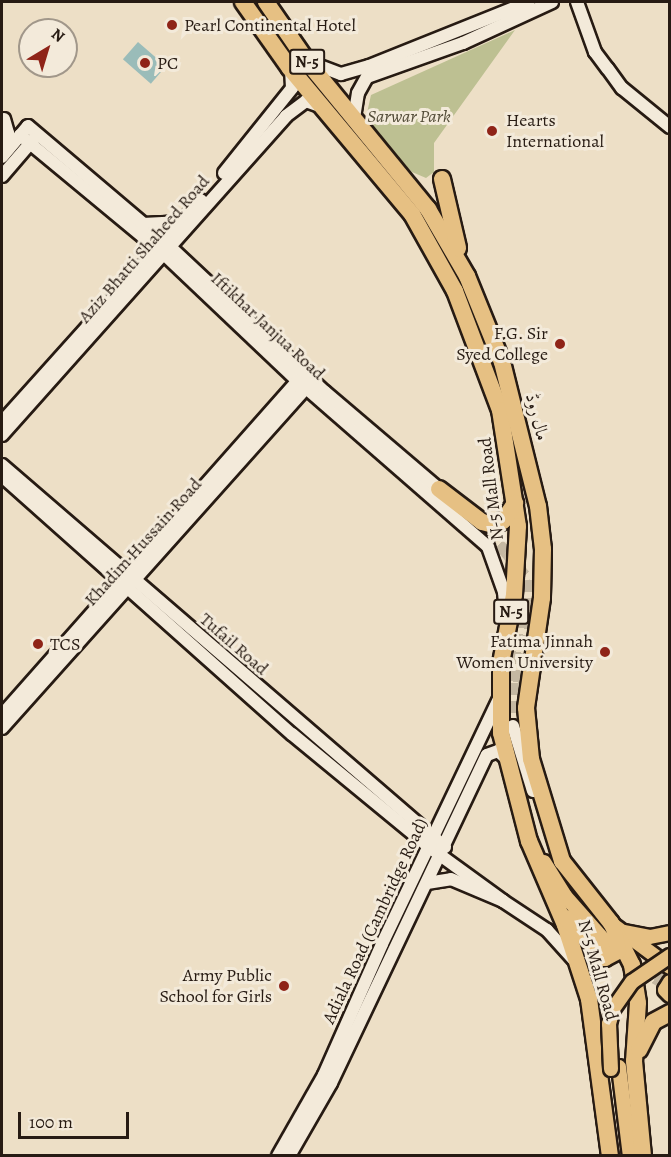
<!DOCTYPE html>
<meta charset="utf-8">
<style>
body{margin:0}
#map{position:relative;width:671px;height:1157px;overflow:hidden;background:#eddfc6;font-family:Alegreya,Amiri,serif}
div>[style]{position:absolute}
.green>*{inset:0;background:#bdc092}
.water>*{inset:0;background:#9abcb9;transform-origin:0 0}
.secondary-tunnel>*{height:12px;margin-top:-6px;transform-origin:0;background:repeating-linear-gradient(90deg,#c5b8a2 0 12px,transparent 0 18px)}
.primary-tunnel>*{height:14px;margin-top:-7px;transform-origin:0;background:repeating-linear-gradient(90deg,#c5b8a2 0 14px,transparent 0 21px)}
.roads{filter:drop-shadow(2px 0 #271b13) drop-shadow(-2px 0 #271b13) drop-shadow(0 2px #271b13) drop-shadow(0 -2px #271b13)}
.secondary>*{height:12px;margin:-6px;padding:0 6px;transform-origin:6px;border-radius:6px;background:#f3eada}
.primary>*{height:14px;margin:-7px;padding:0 7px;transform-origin:7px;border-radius:7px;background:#e6c083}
.highway>*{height:16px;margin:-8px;padding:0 8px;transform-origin:8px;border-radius:8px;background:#e6c083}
.bridges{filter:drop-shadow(2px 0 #271b13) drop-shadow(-2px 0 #271b13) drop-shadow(0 2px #271b13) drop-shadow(0 -2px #271b13)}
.primary-bridge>*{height:14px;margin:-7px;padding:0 7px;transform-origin:7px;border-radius:7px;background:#e6c083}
.dots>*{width:16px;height:16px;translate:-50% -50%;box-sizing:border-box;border:3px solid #f3eada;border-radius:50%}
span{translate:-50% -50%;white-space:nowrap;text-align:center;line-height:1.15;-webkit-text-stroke:6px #f3eada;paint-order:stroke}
.shield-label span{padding:2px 4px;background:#f3eada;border:2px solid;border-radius:4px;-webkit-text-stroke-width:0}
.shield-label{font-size:16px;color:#271b13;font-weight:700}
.poi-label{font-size:18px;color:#271b13}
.left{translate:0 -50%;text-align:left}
.right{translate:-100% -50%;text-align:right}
.park-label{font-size:18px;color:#544d39;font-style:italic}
.street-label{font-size:18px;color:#271b13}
.frame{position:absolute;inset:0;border:3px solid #271b13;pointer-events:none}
.north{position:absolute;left:18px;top:18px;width:60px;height:60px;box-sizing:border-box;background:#f3eada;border:2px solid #a1978a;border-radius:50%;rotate:38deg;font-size:16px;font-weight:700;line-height:24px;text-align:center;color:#271b13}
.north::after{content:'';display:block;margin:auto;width:21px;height:27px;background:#8f2418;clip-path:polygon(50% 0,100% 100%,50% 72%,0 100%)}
.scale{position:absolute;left:18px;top:1112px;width:111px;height:27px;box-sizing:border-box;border:3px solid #271b13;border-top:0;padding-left:8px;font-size:18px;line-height:21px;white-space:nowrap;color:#271b13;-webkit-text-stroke:4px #f3eada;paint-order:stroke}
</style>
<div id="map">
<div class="green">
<div style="clip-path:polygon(515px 30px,434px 143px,434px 172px,426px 178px,412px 172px,365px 122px,371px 95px)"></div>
</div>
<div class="water">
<div style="left:138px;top:42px;width:37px;height:23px;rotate:41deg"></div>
</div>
<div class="secondary-tunnel">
<div style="left:473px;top:520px;width:46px;rotate:44.1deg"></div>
<div style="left:506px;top:552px;width:36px;rotate:52deg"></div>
<div style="left:528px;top:580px;width:19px;rotate:87deg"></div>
<div style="left:529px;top:599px;width:86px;rotate:100.8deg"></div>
<div style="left:513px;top:683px;width:43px;rotate:90deg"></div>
</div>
<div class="primary-tunnel">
<div style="left:637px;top:967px;width:38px;rotate:29deg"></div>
</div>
<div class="roads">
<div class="secondary">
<div style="left:577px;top:2px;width:53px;rotate:70.2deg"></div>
<div style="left:595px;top:52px;width:21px;rotate:53deg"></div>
<div style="left:608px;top:69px;width:24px;rotate:54deg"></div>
<div style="left:622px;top:88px;width:62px;rotate:39.1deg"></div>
<div style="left:312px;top:63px;width:31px;rotate:21deg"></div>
<div style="left:341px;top:74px;width:29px;rotate:-16deg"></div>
<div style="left:369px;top:66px;width:172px;rotate:-21.8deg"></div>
<div style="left:354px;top:118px;width:25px;rotate:-81deg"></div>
<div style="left:358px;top:93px;width:18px;rotate:-61deg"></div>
<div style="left:367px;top:77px;width:102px;rotate:-19.5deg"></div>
<div style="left:463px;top:43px;width:98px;rotate:-24.7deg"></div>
<div style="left:4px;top:119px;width:15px;rotate:74deg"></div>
<div style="left:8px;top:133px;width:19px;rotate:99deg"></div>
<div style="left:20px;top:135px;width:188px;rotate:39.6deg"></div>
<div style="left:165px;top:255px;width:183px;rotate:43.5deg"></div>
<div style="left:298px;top:381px;width:252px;rotate:41.1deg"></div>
<div style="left:488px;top:547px;width:48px;rotate:70.4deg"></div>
<div style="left:504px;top:592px;width:23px;rotate:85deg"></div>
<div style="left:2px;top:157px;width:40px;rotate:-50deg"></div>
<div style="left:28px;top:126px;width:180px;rotate:40.3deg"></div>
<div style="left:165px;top:242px;width:219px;rotate:43.2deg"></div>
<div style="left:325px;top:392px;width:150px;rotate:40.4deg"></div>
<div style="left:224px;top:173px;width:109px;rotate:-51.3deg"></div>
<div style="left:292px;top:88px;width:17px;rotate:-93deg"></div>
<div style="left:2px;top:176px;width:48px;rotate:-49.3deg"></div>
<div style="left:143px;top:224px;width:39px;rotate:-3deg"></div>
<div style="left:2px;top:422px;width:298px;rotate:-48.1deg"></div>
<div style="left:2px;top:435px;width:427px;rotate:-48.3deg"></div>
<div style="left:286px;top:116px;width:25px;rotate:-37deg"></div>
<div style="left:306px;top:101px;width:15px;rotate:20deg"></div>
<div style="left:2px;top:465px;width:585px;rotate:40.77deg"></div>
<div style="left:2px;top:476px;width:388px;rotate:41.7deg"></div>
<div style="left:292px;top:734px;width:178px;rotate:39.5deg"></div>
<div style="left:429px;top:847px;width:92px;rotate:36.1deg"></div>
<div style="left:2px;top:715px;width:446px;rotate:-48.5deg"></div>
<div style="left:513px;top:726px;width:68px;rotate:72.9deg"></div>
<div style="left:2px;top:728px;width:462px;rotate:-48.2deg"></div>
<div style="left:427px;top:883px;width:24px;rotate:-9deg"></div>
<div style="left:451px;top:879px;width:56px;rotate:22.9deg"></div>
<div style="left:503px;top:901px;width:53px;rotate:33.4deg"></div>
<div style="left:547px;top:930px;width:39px;rotate:48deg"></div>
<div style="left:278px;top:1156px;width:93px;rotate:-60.4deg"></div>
<div style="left:324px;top:1075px;width:143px;rotate:-66.1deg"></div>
<div style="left:382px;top:944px;width:272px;rotate:-64.5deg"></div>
<div style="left:289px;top:1156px;width:84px;rotate:-60.1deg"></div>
<div style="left:331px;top:1083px;width:363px;rotate:-64.6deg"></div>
<div style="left:487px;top:755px;width:12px;rotate:-20deg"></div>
<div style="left:498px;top:751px;width:13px;rotate:42deg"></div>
</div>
<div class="primary">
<div style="left:544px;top:862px;width:40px;rotate:58deg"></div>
<div style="left:565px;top:896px;width:72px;rotate:48.4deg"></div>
<div style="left:612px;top:924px;width:72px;rotate:36.6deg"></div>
<div style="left:625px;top:932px;width:25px;rotate:11deg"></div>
<div style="left:650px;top:937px;width:20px;rotate:-11deg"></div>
<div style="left:670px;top:982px;width:9px;rotate:122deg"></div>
<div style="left:665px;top:990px;width:7px;rotate:45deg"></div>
<div style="left:619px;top:1067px;width:90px;rotate:83deg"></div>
</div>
<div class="highway">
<div style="left:243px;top:2px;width:80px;rotate:54.7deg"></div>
<div style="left:289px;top:67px;width:192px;rotate:50.1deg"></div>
<div style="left:412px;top:214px;width:88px;rotate:60.8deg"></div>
<div style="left:455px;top:291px;width:127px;rotate:69.3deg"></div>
<div style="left:500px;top:410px;width:117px;rotate:81.2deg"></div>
<div style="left:518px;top:526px;width:69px;rotate:93.3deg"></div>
<div style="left:514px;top:595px;width:69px;rotate:100.8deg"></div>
<div style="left:501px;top:663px;width:70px;rotate:90deg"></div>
<div style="left:501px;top:733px;width:112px;rotate:75.5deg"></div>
<div style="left:529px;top:841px;width:91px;rotate:66.8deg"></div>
<div style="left:565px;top:925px;width:78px;rotate:72deg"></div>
<div style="left:589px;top:999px;width:158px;rotate:82.4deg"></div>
<div style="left:266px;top:2px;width:70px;rotate:55.4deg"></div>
<div style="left:306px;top:60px;width:193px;rotate:50.7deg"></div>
<div style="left:428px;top:209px;width:78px;rotate:59.8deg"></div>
<div style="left:467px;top:276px;width:93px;rotate:67.9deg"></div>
<div style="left:502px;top:362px;width:148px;rotate:76deg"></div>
<div style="left:538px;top:506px;width:43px;rotate:83.4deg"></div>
<div style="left:543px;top:549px;width:49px;rotate:91.2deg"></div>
<div style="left:542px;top:598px;width:111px;rotate:98.3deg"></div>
<div style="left:526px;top:708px;width:51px;rotate:84.4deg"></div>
<div style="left:531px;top:759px;width:107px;rotate:73.1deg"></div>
<div style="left:562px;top:861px;width:79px;rotate:51.7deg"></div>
<div style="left:611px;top:923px;width:47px;rotate:63.4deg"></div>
<div style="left:632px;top:965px;width:38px;rotate:81deg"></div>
<div style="left:638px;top:1003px;width:58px;rotate:93.9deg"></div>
<div style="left:634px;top:1061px;width:95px;rotate:84.6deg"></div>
<div style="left:442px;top:179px;width:71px;rotate:76.9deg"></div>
<div style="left:439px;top:489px;width:54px;rotate:37.5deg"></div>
<div style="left:482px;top:522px;width:12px;rotate:14deg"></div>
<div style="left:494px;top:525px;width:10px;rotate:-24deg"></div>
<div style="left:503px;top:521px;width:22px;rotate:-56deg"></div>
<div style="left:566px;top:918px;width:56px;rotate:45.7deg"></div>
<div style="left:605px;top:958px;width:15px;rotate:-28deg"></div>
<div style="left:618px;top:951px;width:16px;rotate:-101deg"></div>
<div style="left:639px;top:1050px;width:31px;rotate:-63deg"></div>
<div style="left:653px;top:1022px;width:19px;rotate:-28deg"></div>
</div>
</div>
<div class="bridges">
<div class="primary-bridge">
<div style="left:611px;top:1069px;width:45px;rotate:-92.5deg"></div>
<div style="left:609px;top:1024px;width:16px;rotate:-75deg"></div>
<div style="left:613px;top:1009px;width:33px;rotate:-55deg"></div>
<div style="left:632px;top:982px;width:46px;rotate:-34.4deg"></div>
</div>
</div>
<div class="dots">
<div style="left:172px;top:25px;background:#8f2418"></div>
<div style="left:145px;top:63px;background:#8f2418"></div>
<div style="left:492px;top:131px;background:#8f2418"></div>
<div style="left:560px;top:344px;background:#8f2418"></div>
<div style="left:38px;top:644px;background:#8f2418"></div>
<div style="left:605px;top:652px;background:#8f2418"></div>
<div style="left:284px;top:986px;background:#8f2418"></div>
</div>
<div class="shield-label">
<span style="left:307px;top:62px">N-5</span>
<span style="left:511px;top:612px">N-5</span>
</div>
<div class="poi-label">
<span class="left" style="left:184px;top:25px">Pearl Continental Hotel</span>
<span class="left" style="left:157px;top:63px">PC</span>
<span class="left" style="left:506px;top:131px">Hearts<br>International</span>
<span class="right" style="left:548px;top:344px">F.G. Sir<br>Syed College</span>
<span class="right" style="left:593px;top:652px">Fatima Jinnah<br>Women University</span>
<span class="left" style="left:50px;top:644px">TCS</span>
<span class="right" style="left:272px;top:986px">Army Public<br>School for Girls</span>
</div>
<div class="park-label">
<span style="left:409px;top:116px">Sarwar Park</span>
</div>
<div class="street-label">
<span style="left:144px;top:249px;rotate:-49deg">Aziz Bhatti Shaheed Road</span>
<span style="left:268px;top:326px;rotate:43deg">Iftikhar Janjua Road</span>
<span style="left:537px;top:417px;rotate:76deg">مال روڈ</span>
<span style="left:491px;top:489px;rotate:-97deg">N-5 Mall Road</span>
<span style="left:143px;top:542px;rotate:-48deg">Khadim Hussain Road</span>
<span style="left:234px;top:644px;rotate:41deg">Tufail Road</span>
<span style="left:375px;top:921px;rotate:-65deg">Adiala Road (Cambridge Road)</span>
<span style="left:598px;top:970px;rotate:74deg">N-5 Mall Road</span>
</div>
<div class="frame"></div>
<div class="north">N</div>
<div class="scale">100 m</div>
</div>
